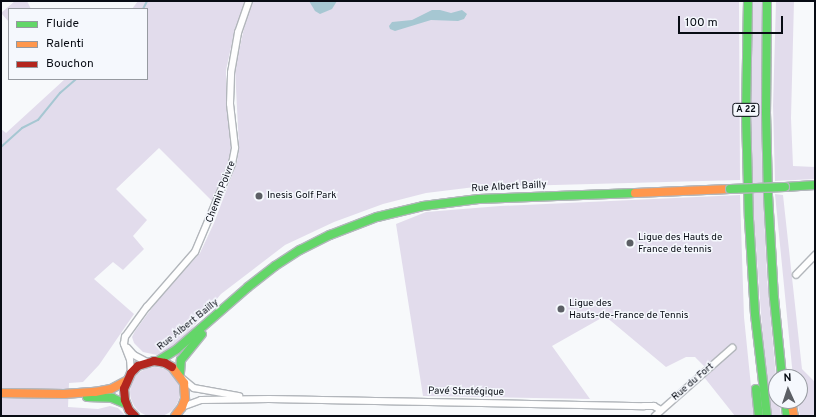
<!DOCTYPE html>
<meta charset="utf-8">
<style>
body{margin:0}
#map{position:relative;width:816px;height:417px;overflow:hidden;background:#f7f9fb;font-family:Overpass,sans-serif}
div>[style]{position:absolute}
.green>*{inset:0;background:#e2dcec}
.round{border-radius:50%}
.water>*{inset:0;background:#a6c7d2}
.stream>*{height:2px;margin:-1px;padding:0 1px;transform-origin:1px;border-radius:1px;background:#a6c7d2}
.roads{filter:drop-shadow(1px 0 #b2b6bb) drop-shadow(-1px 0 #b2b6bb) drop-shadow(0 1px #b2b6bb) drop-shadow(0 -1px #b2b6bb)}
.street>*{height:5.5px;margin:-2.75px;padding:0 2.75px;transform-origin:2.75px;border-radius:2.75px;background:#fefefe}
.fast>*{height:8px;margin:-4px;padding:0 4px;transform-origin:4px;border-radius:4px;background:#63d668}
.slow>*{height:8px;margin:-4px;padding:0 4px;transform-origin:4px;border-radius:4px;background:#ff974d}
.jam>*{height:8px;margin:-4px;padding:0 4px;transform-origin:4px;border-radius:4px;background:#b3261e}
.bridges{filter:drop-shadow(1px 0 #b2b6bb) drop-shadow(-1px 0 #b2b6bb) drop-shadow(0 1px #b2b6bb) drop-shadow(0 -1px #b2b6bb)}
.fast-bridge>*{height:8px;margin:-4px;padding:0 4px;transform-origin:4px;border-radius:4px;background:#63d668}
.dots>*{width:11px;height:11px;translate:-50% -50%;box-sizing:border-box;border:2px solid #f5f8fd;border-radius:50%}
span{translate:-50% -50%;white-space:nowrap;text-align:center;line-height:1.15;-webkit-text-stroke:3px #f5f8fd;paint-order:stroke}
.shield-label span{padding:1px 3px;background:#f5f8fd;border:1px solid;border-radius:3px;-webkit-text-stroke-width:0}
.shield-label{font-size:9px;color:#080c14;font-weight:700}
.street-label{font-size:10px;color:#080c14}
.poi-label{font-size:10px;color:#080c14}
.left{translate:0 -50%;text-align:left}
.frame{position:absolute;inset:0;border:2px solid #080c14;pointer-events:none}
.legend{position:absolute;left:8px;top:8px;width:140px;height:72px;box-sizing:border-box;background:#f5f8fd;border:1px solid #969aa0;margin:0;padding:5px 7px;list-style:none;font-size:12px;color:#080c14}
.legend li{display:flex;align-items:center;gap:8px;height:20px}
.legend b{width:20px;border:1px solid #969aa0}
.north{position:absolute;left:768px;top:369px;width:40px;height:40px;box-sizing:border-box;background:#f5f8fd;border:1px solid #969aa0;border-radius:50%;rotate:357deg;font-size:11px;font-weight:700;line-height:16px;text-align:center;color:#080c14}
.north::after{content:'';display:block;margin:auto;width:14px;height:18px;background:#5c5f65;clip-path:polygon(50% 0,100% 100%,50% 72%,0 100%)}
.scale{position:absolute;left:678px;top:16px;width:105px;height:18px;box-sizing:border-box;border:2px solid #080c14;border-top:0;padding-left:5px;font-size:12px;line-height:14px;white-space:nowrap;color:#080c14;-webkit-text-stroke:3px #f5f8fd;paint-order:stroke}
</style>
<div id="map">
<div class="green">
<div style="clip-path:polygon(15px 1px,27px 1px,31px 9px,9px 9px,9px 22px,1px 13px)"></div>
<div style="clip-path:polygon(138px 1px,246px 1px,235px 29px,226px 70px,226px 103px,232px 153px,230px 162px,213px 202px,159px 148px,116px 189px,147px 220px,133px 236px,144px 249px,123px 270px,113px 262px,94px 279px,134px 314px,99px 365px,83px 382px,69px 383px,68px 407px,98px 409px,110px 406px,118px 408px,126px 416px,1px 416px,1px 129px,6px 133px,65px 79px,147px 79px,147px 9px,132px 9px)"></div>
<div style="clip-path:polygon(250px 1px,739px 1px,740px 180px,475px 187px,426px 193px,383px 204px,334px 222px,285px 245px,221px 294px,188px 333px,165px 352px,157px 355px,143px 352px,134px 343px,132px 337px,135px 331px,157px 301px,200px 253px,214px 223px,237px 162px,239px 147px,235px 69px)"></div>
<div style="clip-path:polygon(752px 1px,763px 1px,761px 55px,762px 174px,767px 278px,776px 377px,776px 401px,779px 401px,781px 416px,772px 416px,763px 340px,753px 205px,750px 140px)"></div>
<div style="clip-path:polygon(776px 1px,794px 1px,791px 118px,793px 166px,815px 167px,815px 179px,775px 181px,773px 106px)"></div>
<div style="clip-path:polygon(775px 194px,783px 195px,802px 369px,815px 382px,815px 416px,800px 416px,797px 401px,800px 401px,800px 377px,793px 377px)"></div>
<div style="clip-path:polygon(740px 195px,744px 317px,754px 416px,735px 416px,704px 377px,710px 372px,695px 357px,686px 357px,666px 367px,605px 316px,552px 346px,590px 399px,423px 396px,396px 224px,426px 212px,500px 206px)"></div>
<div class="round" style="left:130px;top:367px;width:50px;height:50px"></div>
</div>
<div class="water">
<div style="clip-path:polygon(309px 1px,337px 1px,332px 9px,320px 14px,315px 11px)"></div>
<div style="clip-path:polygon(432px 10px,440px 10px,451px 13px,462px 10px,467px 14px,464px 19px,458px 21px,431px 20px,395px 31px,390px 29px,389px 26px,392px 22px,412px 20px)"></div>
</div>
<div class="stream">
<div style="left:143px;top:9px;width:9px;rotate:-63deg"></div>
<div style="left:1px;top:147px;width:28px;rotate:-42deg"></div>
<div style="left:22px;top:128px;width:18px;rotate:-27deg"></div>
<div style="left:38px;top:120px;width:35px;rotate:-51deg"></div>
<div style="left:60px;top:93px;width:21px;rotate:-41deg"></div>
</div>
<div class="roads">
<div class="street">
<div style="left:796px;top:275px;width:28px;rotate:-46deg"></div>
<div style="left:128px;top:348px;width:9px;rotate:49deg"></div>
<div style="left:134px;top:355px;width:15px;rotate:28deg"></div>
<div style="left:131px;top:373px;width:13px;rotate:-94deg"></div>
<div style="left:130px;top:360px;width:17px;rotate:-111deg"></div>
<div style="left:124px;top:344px;width:7px;rotate:-82deg"></div>
<div style="left:125px;top:337px;width:37px;rotate:-54deg"></div>
<div style="left:147px;top:307px;width:73px;rotate:-48.9deg"></div>
<div style="left:195px;top:252px;width:95px;rotate:-67.2deg"></div>
<div style="left:232px;top:164px;width:16px;rotate:-79deg"></div>
<div style="left:235px;top:148px;width:44px;rotate:-96.5deg"></div>
<div style="left:230px;top:104px;width:31px;rotate:-88deg"></div>
<div style="left:231px;top:73px;width:41px;rotate:-80.1deg"></div>
<div style="left:238px;top:33px;width:34px;rotate:-71deg"></div>
<div style="left:183px;top:379px;width:14px;rotate:39deg"></div>
<div style="left:194px;top:388px;width:46px;rotate:10.1deg"></div>
<div style="left:182px;top:407px;width:20px;rotate:-20deg"></div>
<div style="left:201px;top:400px;width:68px;rotate:-0.8deg"></div>
<div style="left:269px;top:399px;width:375px;rotate:1.1deg"></div>
<div style="left:644px;top:406px;width:10px"></div>
<div style="left:654px;top:406px;width:8px;rotate:30deg"></div>
<div style="left:655px;top:416px;width:103px;rotate:-41.4deg"></div>
</div>
<div class="fast">
<div style="left:748px;top:1px;width:113px;rotate:91deg"></div>
<div style="left:746px;top:114px;width:105px;rotate:88.4deg"></div>
<div style="left:749px;top:219px;width:95px;rotate:86.4deg"></div>
<div style="left:755px;top:314px;width:103px;rotate:83.3deg"></div>
<div style="left:767px;top:1px;width:111px;rotate:90.5deg"></div>
<div style="left:766px;top:112px;width:83px;rotate:88.6deg"></div>
<div style="left:768px;top:195px;width:103px;rotate:86.7deg"></div>
<div style="left:774px;top:298px;width:79px;rotate:84.2deg"></div>
<div style="left:785px;top:187px;width:30px;rotate:-4deg"></div>
<div style="left:158px;top:361px;width:22px;rotate:-32deg"></div>
<div style="left:177px;top:349px;width:94px;rotate:-41.1deg"></div>
<div style="left:248px;top:287px;width:34px;rotate:-38deg"></div>
<div style="left:275px;top:266px;width:30px;rotate:-33deg"></div>
<div style="left:300px;top:250px;width:34px;rotate:-27deg"></div>
<div style="left:330px;top:235px;width:50px;rotate:-21deg"></div>
<div style="left:377px;top:217px;width:47px;rotate:-13.4deg"></div>
<div style="left:423px;top:206px;width:56px;rotate:-7.1deg"></div>
<div style="left:479px;top:199px;width:156px;rotate:-2.2deg"></div>
<div style="left:180px;top:373px;width:13px;rotate:-86deg"></div>
<div style="left:181px;top:360px;width:33px;rotate:-51deg"></div>
<div style="left:756px;top:389px;width:27px;rotate:84deg"></div>
<div style="left:87px;top:397px;width:25px;rotate:2deg"></div>
<div style="left:112px;top:398px;width:15px;rotate:23deg"></div>
<div style="left:785px;top:401px;width:15px;rotate:82deg"></div>
</div>
<div class="slow">
<div style="left:635px;top:193px;width:95px;rotate:-2.4deg"></div>
<div style="left:172px;top:367px;width:20px;rotate:53deg"></div>
<div style="left:184px;top:383px;width:16px;rotate:86deg"></div>
<div style="left:185px;top:399px;width:9px;rotate:111deg"></div>
<div style="left:182px;top:407px;width:11px;rotate:128deg"></div>
<div style="left:1px;top:393px;width:63px;rotate:0.9deg"></div>
<div style="left:64px;top:394px;width:31px;rotate:-4deg"></div>
<div style="left:95px;top:392px;width:16px;rotate:-11deg"></div>
<div style="left:111px;top:389px;width:17px;rotate:-28deg"></div>
<div style="left:791px;top:401px;width:15px;rotate:79deg"></div>
</div>
<div class="jam">
<div style="left:135px;top:416px;width:8px;rotate:-135deg"></div>
<div style="left:129px;top:410px;width:11px;rotate:-112deg"></div>
<div style="left:125px;top:400px;width:11px;rotate:-95deg"></div>
<div style="left:124px;top:389px;width:17px;rotate:-66deg"></div>
<div style="left:131px;top:373px;width:10px;rotate:-45deg"></div>
<div style="left:138px;top:366px;width:17px;rotate:-17deg"></div>
<div style="left:154px;top:361px;width:11px;rotate:10deg"></div>
<div style="left:165px;top:363px;width:8px;rotate:30deg"></div>
</div>
</div>
<div class="bridges">
<div class="fast-bridge">
<div style="left:730px;top:189px;width:55px;rotate:-2.1deg"></div>
</div>
</div>
<div class="dots">
<div style="left:259px;top:196px;background:#5c5f65"></div>
<div style="left:630px;top:243px;background:#5c5f65"></div>
<div style="left:561px;top:309px;background:#5c5f65"></div>
</div>
<div class="shield-label">
<span style="left:746px;top:110px">A 22</span>
</div>
<div class="street-label">
<span style="left:509px;top:187px;rotate:-3deg">Rue Albert Bailly</span>
<span style="left:221px;top:192px;rotate:-69deg">Chemin Poivre</span>
<span style="left:188px;top:325px;rotate:-39deg">Rue Albert Bailly</span>
<span style="left:693px;top:382px;rotate:-41deg">Rue du Fort</span>
<span style="left:466px;top:392px;rotate:1deg">Pavé Stratégique</span>
</div>
<div class="poi-label">
<span class="left" style="left:267px;top:196px">Inesis Golf Park</span>
<span class="left" style="left:638px;top:243px">Ligue des Hauts de<br>France de tennis</span>
<span class="left" style="left:569px;top:309px">Ligue des<br>Hauts-de-France de Tennis</span>
</div>
<div class="frame"></div>
<ul class="legend">
<li><b style="height:5px;background:#63d668"></b>Fluide</li>
<li><b style="height:5px;background:#ff974d"></b>Ralenti</li>
<li><b style="height:5px;background:#b3261e"></b>Bouchon</li>
</ul>
<div class="north">N</div>
<div class="scale">100 m</div>
</div>
